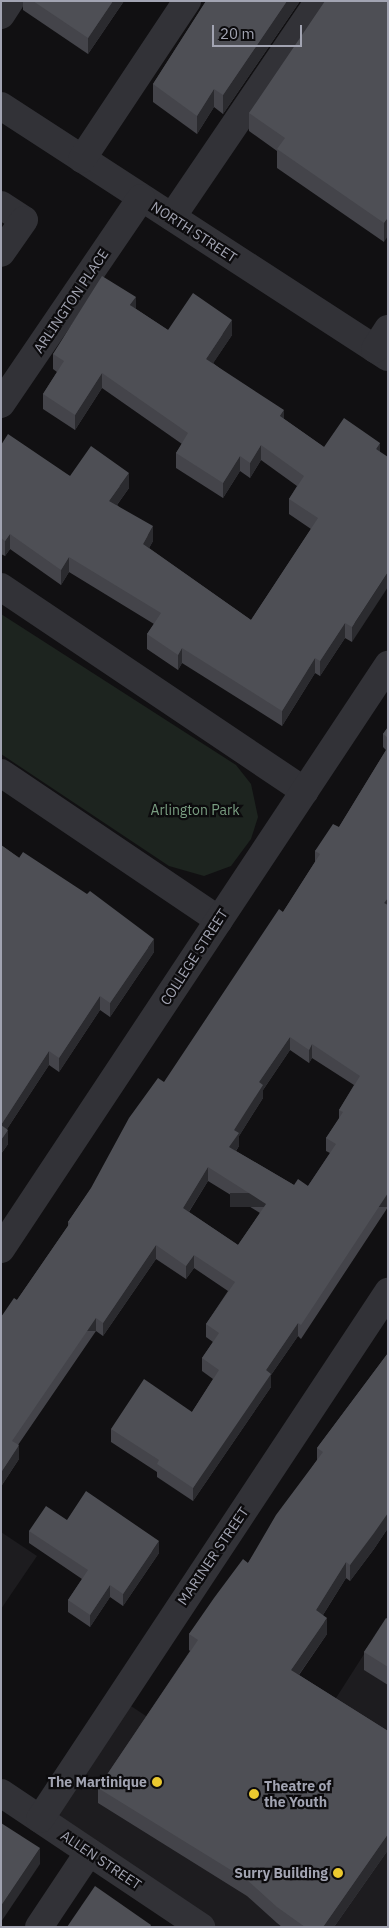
<!DOCTYPE html>
<style>
body{margin:0}
#map{position:relative;width:389px;height:1928px;overflow:hidden;background:#111012;font-family:"IBM Plex Sans",sans-serif}
div>[style]{position:absolute}
.built>*{inset:0;background:#1d1c1f}
.green>*{inset:0;background:#1d241f}
.minor>*{height:28px;margin:-14px;padding:0 14px;transform-origin:14px;border-radius:14px;background:#323237}
.wall>*{inset:0;background:#44444a}
.shaded-wall>*{inset:0;background:#2b2b2f;transform-origin:0 0}
.building>*{inset:0;background:#4e4f55}
.dots>*{width:14px;height:14px;translate:-50% -50%;box-sizing:border-box;border:2px solid #0c0b0d;border-radius:50%}
span{translate:-50% -50%;white-space:nowrap;text-align:center;line-height:1.15;-webkit-text-stroke:4.5px #0c0b0d;paint-order:stroke}
.street-label{font-size:14px;color:#a2a4b2}
.park-label{font-size:14px;color:#799d81}
.poi-label{font-size:14px;color:#a2a4b2;font-weight:700}
.right{translate:-100% -50%;text-align:right}
.left{translate:0 -50%;text-align:left}
.frame{position:absolute;inset:0;border:2px solid #a2a4b2;pointer-events:none}
.scale{position:absolute;left:212px;top:25px;width:90px;height:22px;box-sizing:border-box;border:2px solid #a2a4b2;border-top:0;padding-left:6px;font-size:15px;line-height:18px;white-space:nowrap;color:#a2a4b2;-webkit-text-stroke:4px #0c0b0d;paint-order:stroke}
</style>
<div id="map">
<div class="built">
<div style="clip-path:polygon(1px 1532px,37px 1556px,1px 1609px)"></div>
<div style="clip-path:polygon(382px 1626px,388px 1630px,388px 1927px,201px 1927px,40px 1819px,119px 1698px,152px 1720px,306px 1745px)"></div>
</div>
<div class="green">
<div style="clip-path:polygon(1px 614px,236px 765px,251px 784px,258px 817px,251px 839px,231px 866px,204px 876px,169px 866px,1px 754px)"></div>
</div>
<div class="minor">
<div style="left:1px;top:15px;width:17px;rotate:-57deg"></div>
<div style="left:1px;top:106px;width:461px;rotate:33deg"></div>
<div style="left:82px;top:159px;width:190px;rotate:-56.4deg"></div>
<div style="left:1px;top:205px;width:27px;rotate:33deg"></div>
<div style="left:24px;top:220px;width:40px;rotate:124.9deg"></div>
<div style="left:172px;top:217px;width:261px;rotate:-55.8deg"></div>
<div style="left:375px;top:349px;width:24px;rotate:-57deg"></div>
<div style="left:1px;top:404px;width:249px;rotate:-55.8deg"></div>
<div style="left:1px;top:587px;width:366px;rotate:33.9deg"></div>
<div style="left:1px;top:773px;width:263px;rotate:34deg"></div>
<div style="left:1px;top:1249px;width:701px;rotate:-56.47deg"></div>
<div style="left:1px;top:1793px;width:241px;rotate:33.8deg"></div>
<div style="left:40px;top:1819px;width:632px;rotate:-56.56deg"></div>
<div style="left:39px;top:1927px;width:90px;rotate:-56.3deg"></div>
</div>
<div class="wall">
<div style="clip-path:polygon(23px 1px,124px 1px,88px 54px,23px 10px)"></div>
<div style="clip-path:polygon(206px 1px,300px 1px,223px 114px,214px 107px,197px 134px,153px 102px,153px 84px)"></div>
<div style="clip-path:polygon(388px 1px,384px 242px,277px 168px,277px 151px,249px 131px,249px 113px)"></div>
<div style="clip-path:polygon(136px 309px,168px 330px,232px 335px,213px 363px,284px 419px,324px 447px,380px 443px,352px 642px,345px 638px,320px 676px,315px 673px,282px 726px,182px 663px,178px 670px,147px 649px,147px 634px,154px 624px,69px 572px,61px 585px,10px 549px,5px 556px,1px 554px,1px 445px,70px 476px,129px 488px,117px 505px,153px 541px,149px 548px,251px 620px,311px 529px,289px 514px,289px 499px,297px 486px,261px 460px,250px 478px,240px 471px,223px 498px,176px 468px,176px 453px,182px 444px,102px 388px,75px 430px,43px 409px,43px 394px,57px 372px,53px 369px,53px 354px)"></div>
<div style="clip-path:polygon(evenodd,388px 727px,388px 1207px,301px 1339px,298px 1336px,271px 1375px,271px 1387px,193px 1501px,157px 1477px,157px 1472px,111px 1442px,111px 1429px,192px 1412px,213px 1379px,202px 1371px,202px 1358px,213px 1342px,206px 1337px,206px 1324px,228px 1291px,194px 1268px,186px 1279px,156px 1259px,103px 1336px,96px 1331px,18px 1445px,19px 1459px,2px 1485px,1px 1484px,1px 1317px,17px 1300px,68px 1226px,68px 1222px,283px 912px,315px 862px,315px 851px,339px 827px,386px 750px,383px 747px,383px 734px,388px 727px,290px 1050px,309px 1063px,312px 1058px,354px 1085px,339px 1110px,339px 1119px,326px 1138px,326px 1151px,330px 1153px,308px 1186px,294px 1185px,236px 1151px,239px 1146px,239px 1136px,263px 1098px,263px 1090px,290px 1050px,388px 727px,208px 1181px,260px 1213px,238px 1245px,189px 1212px,208px 1181px)"></div>
<div style="clip-path:polygon(1px 845px,154px 952px,110px 1017px,100px 1010px,59px 1072px,49px 1065px,7px 1129px,8px 1144px,1px 1154px)"></div>
<div style="clip-path:polygon(388px 1353px,388px 1528px,374px 1549px,350px 1581px,346px 1578px,323px 1615px,327px 1634px,299px 1675px,388px 1731px,388px 1850px,334px 1927px,282px 1927px,277px 1923px,247px 1896px,98px 1803px,98px 1788px,190px 1651px,189px 1650px,189px 1634px,248px 1563px,317px 1460px,317px 1448px)"></div>
<div style="clip-path:polygon(67px 1520px,159px 1553px,123px 1606px,110px 1597px,90px 1627px,68px 1612px,68px 1600px,82px 1579px,29px 1543px,29px 1531px)"></div>
<div style="clip-path:polygon(388px 1619px,388px 1685px,364px 1670px,364px 1652px)"></div>
</div>
<div class="shaded-wall">
<div style="clip-path:polygon(113px 1px,124px 1px,88px 54px,88px 38px)"></div>
<div style="clip-path:polygon(287px 1px,300px 1px,223px 114px,223px 95px)"></div>
<div style="clip-path:polygon(214px 89px,214px 107px,197px 134px,197px 116px)"></div>
<div style="clip-path:polygon(388px 218px,388px 236px,384px 242px,384px 223px)"></div>
<div style="clip-path:polygon(136px 297px,136px 312px,130px 305px)"></div>
<div style="clip-path:polygon(232px 320px,232px 335px,206px 374px,206px 359px)"></div>
<div style="clip-path:polygon(102px 373px,102px 388px,75px 430px,75px 415px)"></div>
<div style="clip-path:polygon(284px 410px,284px 425px,280px 416px)"></div>
<div style="clip-path:polygon(380px 443px,380px 458px,376px 449px)"></div>
<div style="clip-path:polygon(261px 445px,261px 460px,250px 478px,250px 463px)"></div>
<div style="clip-path:polygon(240px 456px,240px 471px,223px 498px,223px 483px)"></div>
<div style="clip-path:polygon(129px 473px,129px 488px,109px 516px,109px 501px)"></div>
<div style="clip-path:polygon(153px 526px,153px 541px,143px 559px,143px 544px)"></div>
<div style="clip-path:polygon(10px 534px,10px 549px,5px 556px,5px 541px)"></div>
<div style="clip-path:polygon(69px 557px,69px 572px,61px 585px,61px 570px)"></div>
<div style="clip-path:polygon(388px 572px,388px 587px,352px 642px,352px 627px)"></div>
<div style="clip-path:polygon(345px 623px,345px 638px,320px 676px,320px 661px)"></div>
<div style="clip-path:polygon(182px 648px,182px 663px,178px 670px,178px 655px)"></div>
<div style="clip-path:polygon(315px 658px,315px 673px,282px 726px,282px 711px)"></div>
<div style="clip-path:polygon(388px 898px,388px 911px,384px 903px)"></div>
<div style="clip-path:polygon(154px 939px,154px 952px,110px 1017px,110px 1003px)"></div>
<div style="clip-path:polygon(100px 996px,100px 1010px,59px 1072px,59px 1058px)"></div>
<div style="clip-path:polygon(290px 1037px,290px 1050px,263px 1090px,263px 1098px,239px 1136px,239px 1146px,229px 1160px,229px 1147px,234px 1130px,259px 1082px)"></div>
<div style="clip-path:polygon(312px 1044px,312px 1058px,309px 1063px,309px 1050px)"></div>
<div style="clip-path:polygon(49px 1051px,49px 1065px,1px 1138px,1px 1125px)"></div>
<div style="clip-path:polygon(8px 1130px,8px 1144px,1px 1154px,1px 1140px)"></div>
<div style="clip-path:polygon(208px 1167px,208px 1181px,183px 1221px,183px 1208px)"></div>
<div style="left:388px;top:1193px;width:14px;height:158px;rotate:90deg"></div>
<div style="clip-path:polygon(156px 1245px,156px 1259px,103px 1336px,103px 1323px)"></div>
<div style="clip-path:polygon(194px 1255px,194px 1268px,186px 1279px,186px 1266px)"></div>
<div style="left:96px;top:1318px;width:13px;height:149px;rotate:90deg"></div>
<div style="clip-path:polygon(298px 1323px,298px 1336px,271px 1375px,271px 1387px,193px 1501px,193px 1488px,266px 1370px)"></div>
<div style="clip-path:polygon(19px 1445px,19px 1459px,2px 1485px,2px 1471px)"></div>
<div style="clip-path:polygon(388px 1502px,388px 1528px,374px 1549px,350px 1581px,350px 1565px)"></div>
<div style="clip-path:polygon(159px 1541px,159px 1553px,123px 1606px,123px 1594px)"></div>
<div style="clip-path:polygon(346px 1562px,346px 1578px,316px 1626px,316px 1610px)"></div>
<div style="clip-path:polygon(110px 1585px,110px 1597px,90px 1627px,90px 1615px)"></div>
<div style="clip-path:polygon(327px 1618px,327px 1634px,291px 1686px,291px 1670px)"></div>
<div style="clip-path:polygon(388px 1834px,388px 1850px,334px 1927px,323px 1927px)"></div>
<div style="clip-path:polygon(40px 1848px,40px 1864px,1px 1922px,1px 1906px)"></div>
</div>
<div class="building">
<div style="clip-path:polygon(33px 1px,113px 1px,88px 38px)"></div>
<div style="clip-path:polygon(206px 1px,287px 1px,223px 95px,214px 89px,197px 116px,153px 84px)"></div>
<div style="clip-path:polygon(325px 1px,388px 1px,388px 218px,384px 223px,277px 149px,285px 138px,249px 113px)"></div>
<div style="clip-path:polygon(102px 276px,136px 297px,130px 305px,168px 330px,193px 293px,232px 320px,206px 359px,284px 410px,280px 416px,324px 447px,344px 418px,380px 443px,376px 449px,388px 457px,388px 572px,352px 627px,345px 623px,320px 661px,315px 658px,282px 711px,182px 648px,178px 655px,147px 634px,161px 613px,69px 557px,61px 570px,10px 534px,5px 541px,1px 538px,1px 445px,8px 434px,70px 476px,91px 446px,129px 473px,109px 501px,153px 526px,143px 544px,251px 620px,318px 518px,289px 499px,304px 476px,261px 445px,250px 463px,240px 456px,223px 483px,176px 453px,188px 433px,102px 373px,75px 415px,43px 394px,64px 361px,53px 354px)"></div>
<div style="clip-path:polygon(388px 727px,388px 738px,383px 734px)"></div>
<div style="clip-path:polygon(evenodd,388px 747px,388px 898px,384px 903px,388px 905px,388px 1193px,301px 1325px,298px 1323px,266px 1370px,271px 1374px,193px 1488px,157px 1464px,159px 1460px,111px 1429px,144px 1379px,192px 1412px,219px 1370px,202px 1358px,219px 1333px,206px 1324px,235px 1282px,194px 1255px,186px 1266px,156px 1245px,103px 1323px,96px 1318px,12px 1441px,19px 1445px,2px 1471px,1px 1471px,1px 1317px,14px 1298px,17px 1300px,70px 1223px,68px 1222px,91px 1188px,129px 1118px,158px 1078px,164px 1082px,279px 909px,283px 912px,320px 854px,315px 851px,333px 824px,339px 827px,388px 747px,290px 1037px,309px 1050px,312px 1044px,360px 1076px,339px 1110px,343px 1112px,326px 1138px,336px 1144px,308px 1186px,298px 1179px,294px 1185px,229px 1147px,239px 1133px,234px 1130px,263px 1085px,259px 1082px,290px 1037px,388px 747px,208px 1167px,266px 1204px,238px 1245px,183px 1208px,208px 1167px)"></div>
<div style="clip-path:polygon(1px 845px,19px 858px,23px 852px,87px 894px,90px 891px,154px 939px,110px 1003px,100px 996px,59px 1058px,49px 1051px,1px 1125px)"></div>
<div style="clip-path:polygon(1px 1125px,8px 1130px,1px 1140px)"></div>
<div style="clip-path:polygon(388px 1353px,388px 1502px,387px 1503px,388px 1513px,374px 1533px,350px 1565px,346px 1562px,316px 1610px,327px 1618px,291px 1670px,388px 1731px,388px 1834px,323px 1927px,305px 1927px,277px 1907px,247px 1880px,98px 1788px,198px 1640px,189px 1634px,214px 1598px,243px 1559px,248px 1563px,276px 1515px,323px 1452px,317px 1448px)"></div>
<div style="clip-path:polygon(86px 1491px,159px 1541px,123px 1594px,110px 1585px,90px 1615px,68px 1600px,88px 1570px,29px 1531px,46px 1506px,67px 1520px)"></div>
<div style="clip-path:polygon(386px 1618px,388px 1619px,388px 1667px,364px 1652px)"></div>
<div style="clip-path:polygon(1px 1823px,40px 1848px,1px 1906px)"></div>
<div style="clip-path:polygon(95px 1886px,151px 1925px,150px 1927px,67px 1927px)"></div>
</div>
<div class="dots">
<div style="left:157px;top:1782px;background:#ebc92f"></div>
<div style="left:254px;top:1794px;background:#ebc92f"></div>
<div style="left:338px;top:1873px;background:#ebc92f"></div>
</div>
<div class="street-label">
<span style="left:194px;top:232px;rotate:33deg">NORTH STREET</span>
<span style="left:71px;top:301px;rotate:-56deg">ARLINGTON PLACE</span>
<span style="left:194px;top:957px;rotate:-57deg">COLLEGE STREET</span>
<span style="left:213px;top:1556px;rotate:-56deg">MARINER STREET</span>
<span style="left:101px;top:1860px;rotate:34deg">ALLEN STREET</span>
</div>
<div class="park-label">
<span style="left:195px;top:810px">Arlington Park</span>
</div>
<div class="poi-label">
<span class="right" style="left:147px;top:1782px">The Martinique</span>
<span class="left" style="left:264px;top:1794px">Theatre of<br>the Youth</span>
<span class="right" style="left:328px;top:1873px">Surry Building</span>
</div>
<div class="frame"></div>
<div class="scale">20 m</div>
</div>
